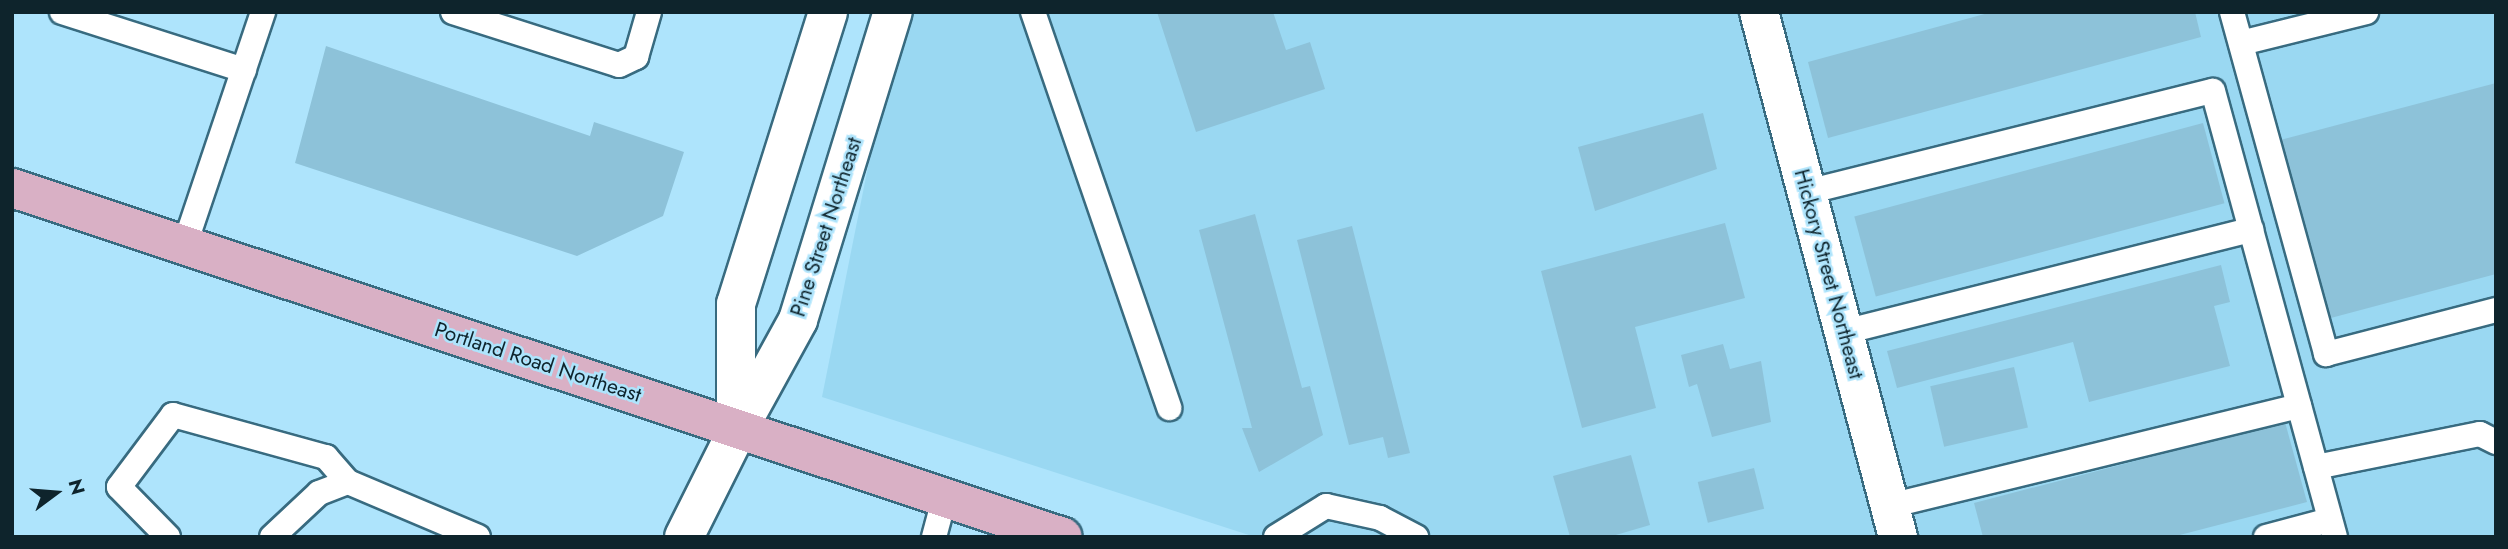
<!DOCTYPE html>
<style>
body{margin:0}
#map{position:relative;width:2508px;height:549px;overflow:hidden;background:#aee4fc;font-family:Jost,sans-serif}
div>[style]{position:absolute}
.built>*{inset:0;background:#9ad8f2}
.building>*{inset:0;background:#8dc2d9;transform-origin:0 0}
.roads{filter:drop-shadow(2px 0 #386b80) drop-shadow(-2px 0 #386b80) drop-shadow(0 2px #386b80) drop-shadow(0 -2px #386b80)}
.service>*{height:24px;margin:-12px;padding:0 12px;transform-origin:12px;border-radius:12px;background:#fff}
.minor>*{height:38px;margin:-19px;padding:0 19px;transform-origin:19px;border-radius:19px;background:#fff}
.secondary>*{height:38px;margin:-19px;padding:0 19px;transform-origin:19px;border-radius:19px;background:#fff}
.primary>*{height:38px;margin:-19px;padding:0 19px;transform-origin:19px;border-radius:19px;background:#d9b0c5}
span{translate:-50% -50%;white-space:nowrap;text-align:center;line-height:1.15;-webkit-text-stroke:5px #aee4fc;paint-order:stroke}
.street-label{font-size:21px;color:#0e242c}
.frame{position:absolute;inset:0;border:14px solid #0e242c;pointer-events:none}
.north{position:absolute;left:21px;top:458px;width:70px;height:70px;-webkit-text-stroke:5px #aee4fc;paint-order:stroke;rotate:74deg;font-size:19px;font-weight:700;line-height:28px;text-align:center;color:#0e242c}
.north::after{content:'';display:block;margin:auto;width:24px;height:32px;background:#0e242c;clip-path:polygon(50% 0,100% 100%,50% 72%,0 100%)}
</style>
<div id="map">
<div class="built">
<div style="clip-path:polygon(899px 12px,2496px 12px,2496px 537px,1255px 537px,822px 397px)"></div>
</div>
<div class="building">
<div style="clip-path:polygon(1157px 12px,1273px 12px,1286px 50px,1310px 42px,1325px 89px,1196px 132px)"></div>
<div style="clip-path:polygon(1992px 12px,2195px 12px,2201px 37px,1828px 138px,1808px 62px)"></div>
<div style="clip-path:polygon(326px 46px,590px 136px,594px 122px,684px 152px,663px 216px,577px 256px,295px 163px)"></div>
<div style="clip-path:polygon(2496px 83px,2496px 274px,2327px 319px,2280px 140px)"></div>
<div style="clip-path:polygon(1703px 113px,1717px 169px,1595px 211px,1578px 147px)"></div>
<div style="left:2203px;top:123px;width:83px;height:361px;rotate:75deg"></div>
<div style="clip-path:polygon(1255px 214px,1302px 388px,1310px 386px,1323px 435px,1259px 472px,1242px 428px,1252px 428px,1199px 230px)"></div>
<div style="clip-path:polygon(1725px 223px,1745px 298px,1635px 327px,1656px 408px,1582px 428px,1541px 271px)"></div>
<div style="clip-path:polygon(1352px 226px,1410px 453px,1388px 458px,1383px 437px,1349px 445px,1297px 240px)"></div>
<div style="clip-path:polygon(2221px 265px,2230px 302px,2214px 306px,2230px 366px,2089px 402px,2073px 342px,1897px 388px,1887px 351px)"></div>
<div style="clip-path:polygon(1723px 344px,1730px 369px,1761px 361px,1771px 422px,1712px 437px,1697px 384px,1689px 387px,1681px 355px)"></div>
<div style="left:2014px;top:367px;width:62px;height:86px;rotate:77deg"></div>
<div style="clip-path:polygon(2285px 422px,2307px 502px,2172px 537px,1983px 537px,1974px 503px)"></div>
<div style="clip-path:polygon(1631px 455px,1650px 525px,1609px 537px,1570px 537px,1553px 476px)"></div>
<div style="left:1754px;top:468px;width:42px;height:58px;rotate:76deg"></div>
</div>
<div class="roads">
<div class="service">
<div style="left:62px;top:12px;width:191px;rotate:17.7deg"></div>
<div style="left:453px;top:12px;width:174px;rotate:17.7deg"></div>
<div style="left:619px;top:65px;width:19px;rotate:-25deg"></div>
<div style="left:636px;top:57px;width:47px;rotate:-73.9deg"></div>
<div style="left:1033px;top:12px;width:419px;rotate:71deg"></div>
<div style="left:2232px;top:12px;width:355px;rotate:74.6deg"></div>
<div style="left:2326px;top:354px;width:176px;rotate:-14.5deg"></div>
<div style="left:2241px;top:43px;width:129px;rotate:-13.9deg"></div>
<div style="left:1807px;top:192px;width:418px;rotate:-14deg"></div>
<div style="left:2213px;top:91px;width:462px;rotate:74.7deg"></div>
<div style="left:185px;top:244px;width:245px;rotate:-71.4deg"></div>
<div style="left:1844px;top:332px;width:420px;rotate:-14.1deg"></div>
<div style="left:2316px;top:467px;width:167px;rotate:-11.4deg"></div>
<div style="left:2480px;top:434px;width:18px;rotate:27deg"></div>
<div style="left:1889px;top:506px;width:422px;rotate:-13.7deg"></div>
<div style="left:168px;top:537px;width:70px;rotate:-134.4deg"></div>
<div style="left:119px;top:487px;width:90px;rotate:-53.1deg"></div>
<div style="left:173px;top:415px;width:159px;rotate:15.4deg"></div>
<div style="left:326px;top:457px;width:33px;rotate:49deg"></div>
<div style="left:272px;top:537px;width:64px;rotate:-43.1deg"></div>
<div style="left:319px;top:493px;width:31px;rotate:-21deg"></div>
<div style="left:348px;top:482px;width:141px;rotate:22.9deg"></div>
<div style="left:934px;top:537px;width:42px;rotate:-75deg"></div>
<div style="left:1276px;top:537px;width:59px;rotate:-31.8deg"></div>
<div style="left:1326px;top:506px;width:55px;rotate:12.5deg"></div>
<div style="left:1380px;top:518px;width:41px;rotate:27.8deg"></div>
<div style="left:2266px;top:537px;width:66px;rotate:-14.9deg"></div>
</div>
<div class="minor">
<div style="left:1759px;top:12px;width:543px;rotate:75.17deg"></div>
<div style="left:684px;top:537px;width:116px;rotate:-63.4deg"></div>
</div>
<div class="secondary">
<div style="left:736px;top:427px;width:123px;rotate:-90deg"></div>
<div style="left:736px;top:304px;width:306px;rotate:-72.5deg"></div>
<div style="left:736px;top:433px;width:129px;rotate:-61.2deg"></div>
<div style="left:798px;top:320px;width:322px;rotate:-72.9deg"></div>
</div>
<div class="primary">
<div style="left:12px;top:188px;width:1107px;rotate:18.37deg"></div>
</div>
</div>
<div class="street-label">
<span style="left:826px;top:227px;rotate:-72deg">Pine Street Northeast</span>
<span style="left:1829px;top:274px;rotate:75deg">Hickory Street Northeast</span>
<span style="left:538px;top:362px;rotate:18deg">Portland Road Northeast</span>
</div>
<div class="frame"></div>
<div class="north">N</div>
</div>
